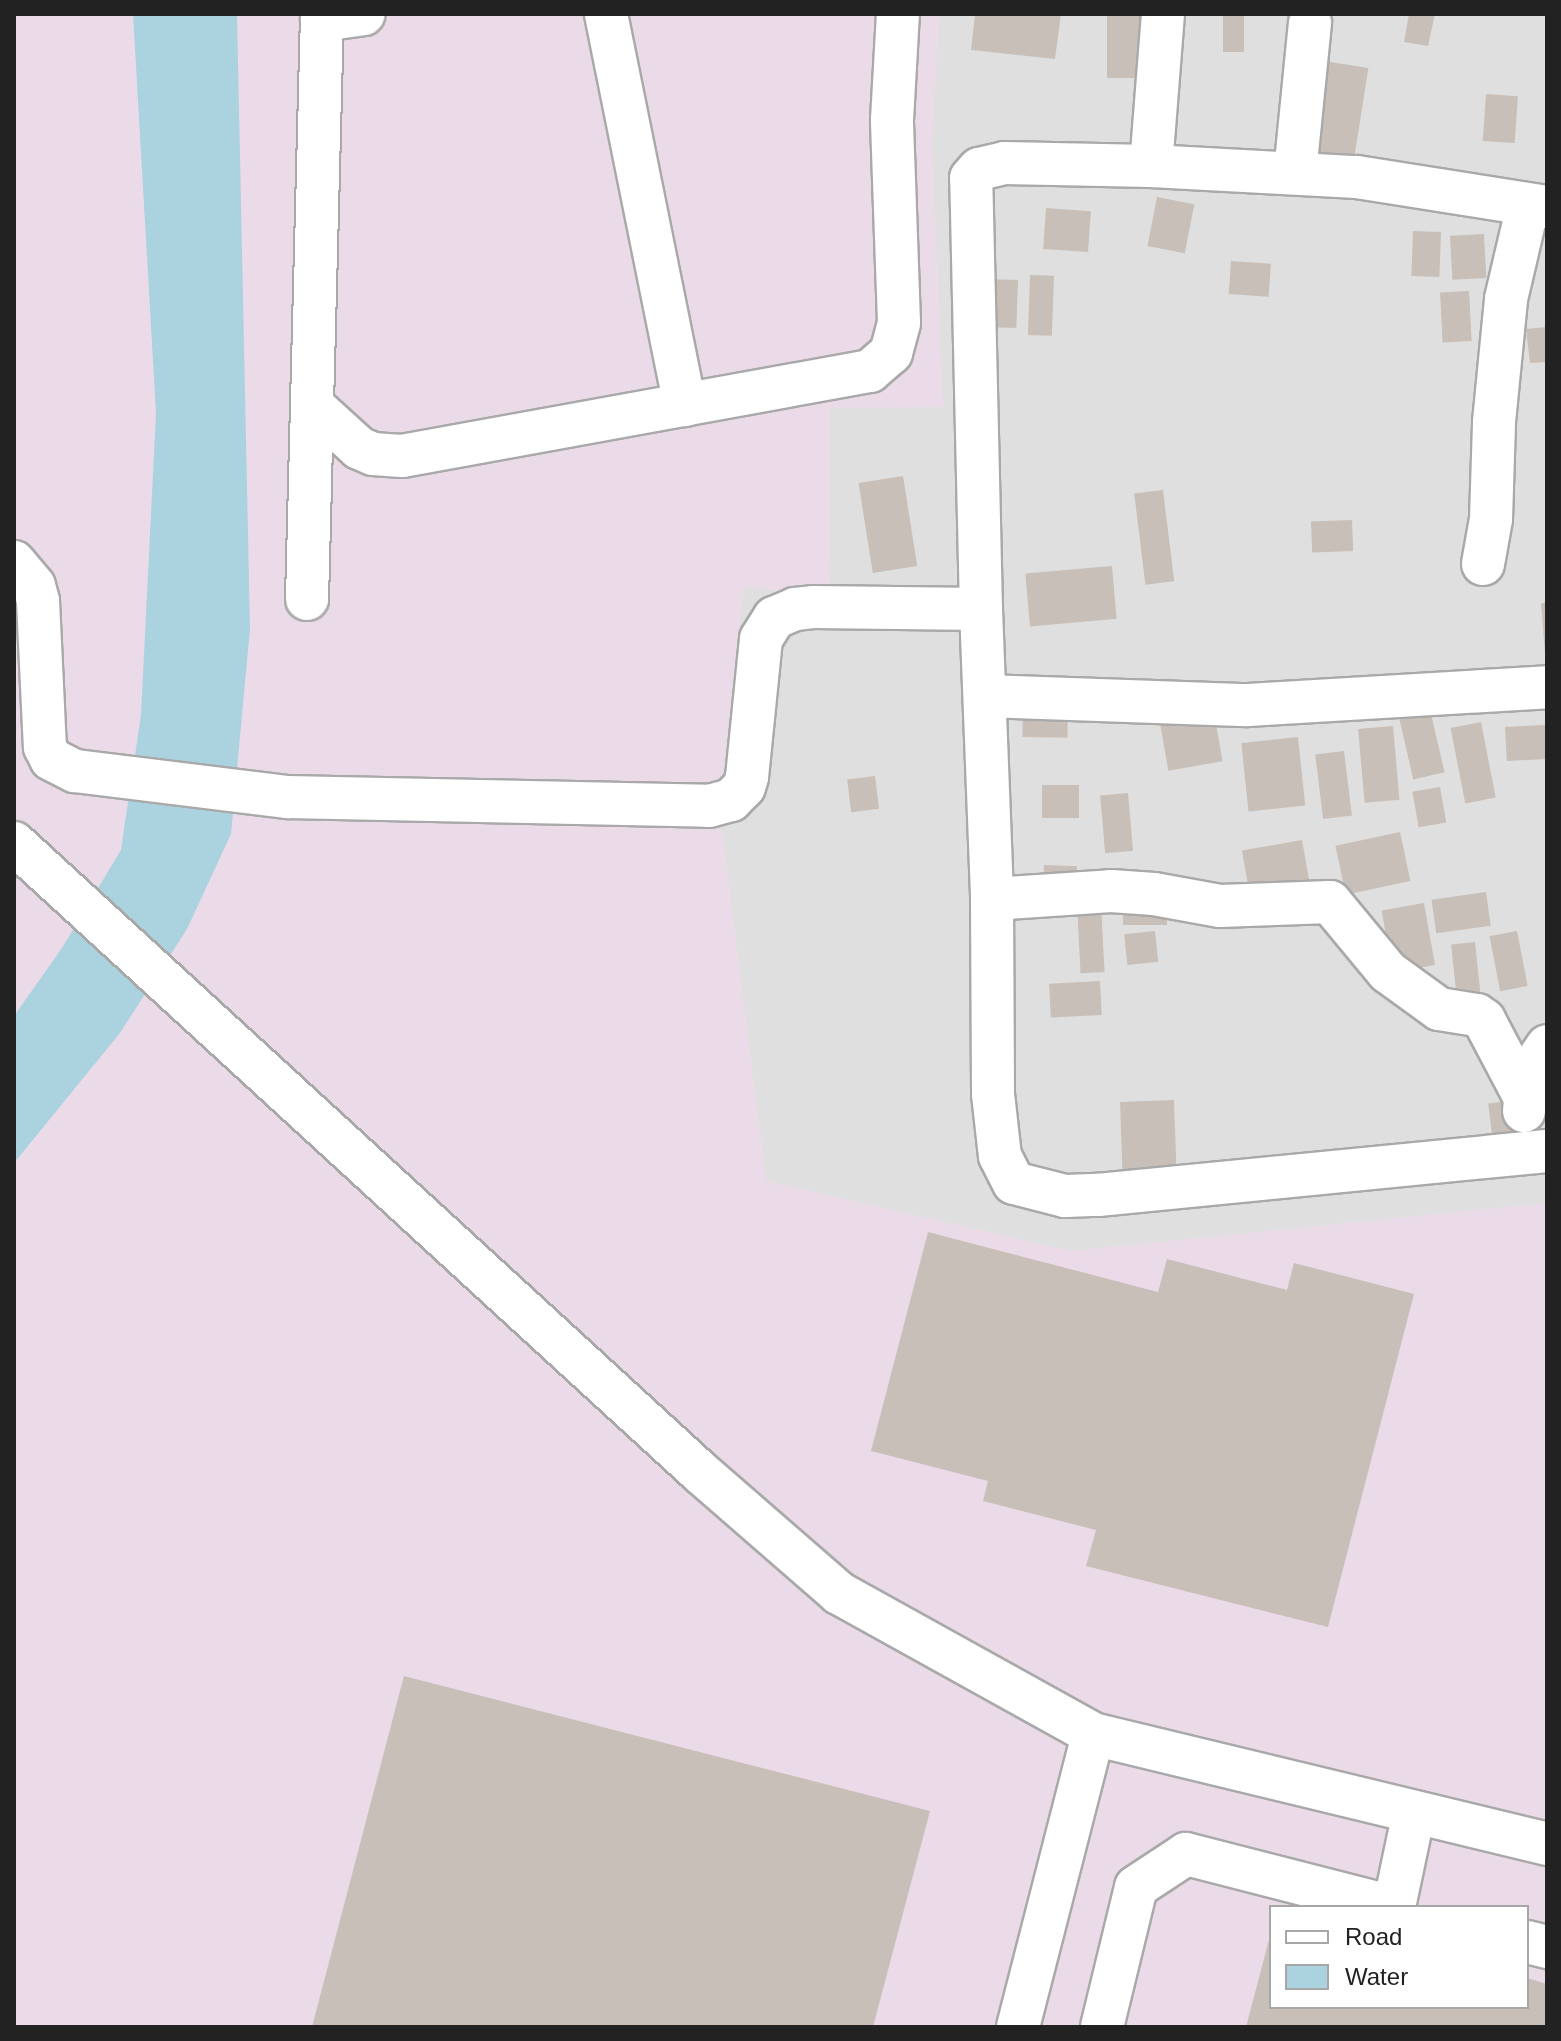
<!DOCTYPE html>
<style>
body{margin:0}
#map{position:relative;width:1561px;height:2041px;overflow:hidden;background:#f2efe9;font-family:Arial,sans-serif}
div>[style]{position:absolute}
.residential>*{inset:0;background:#e0dfdf}
.industrial>*{inset:0;background:#ebdbe8}
.water>*{inset:0;background:#aad3df}
.building>*{inset:0;background:#c7bfb8;transform-origin:0 0}
.roads{filter:drop-shadow(2px 0 #a9a9a9) drop-shadow(-2px 0 #a9a9a9) drop-shadow(0 2px #a9a9a9) drop-shadow(0 -2px #a9a9a9)}
.minor>*{height:42px;margin:-21px;padding:0 21px;transform-origin:21px;border-radius:21px;background:#fff}
span{translate:-50% -50%;white-space:nowrap;text-align:center;line-height:1.15;-webkit-text-stroke:7px #fff;paint-order:stroke}
.frame{position:absolute;inset:0;border:16px solid #222;pointer-events:none}
.legend{position:absolute;left:1269px;top:1905px;width:260px;height:104px;box-sizing:border-box;background:#fff;border:2px solid #a7a7a7;margin:0;padding:10px 14px;list-style:none;font-size:24px;color:#222}
.legend li{display:flex;align-items:center;gap:16px;height:40px}
.legend b{width:40px;border:2px solid #a7a7a7}
</style>
<div id="map">
<div class="residential">
<div style="clip-path:polygon(evenodd,14px 14px,1547px 14px,1547px 2027px,14px 2027px,14px 14px,1271px 1907px,1527px 1907px,1527px 2007px,1271px 2007px,1271px 1907px)"></div>
</div>
<div class="industrial">
<div style="clip-path:polygon(evenodd,14px 14px,939px 14px,932px 144px,943px 407px,830px 408px,829px 597px,744px 586px,719px 806px,766px 1181px,1070px 1251px,1547px 1203px,1547px 2027px,14px 2027px,14px 14px,1271px 1907px,1527px 1907px,1527px 2007px,1271px 2007px,1271px 1907px)"></div>
</div>
<div class="water">
<div style="clip-path:polygon(133px 14px,237px 14px,250px 629px,231px 834px,187px 929px,120px 1033px,14px 1163px,14px 1016px,62px 948px,121px 850px,141px 715px,156px 413px)"></div>
</div>
<div class="building">
<div style="clip-path:polygon(975px 14px,1061px 14px,1055px 59px,971px 50px)"></div>
<div style="left:1107px;top:14px;width:45px;height:64px"></div>
<div style="left:1223px;top:14px;width:21px;height:38px"></div>
<div style="clip-path:polygon(1409px 14px,1435px 14px,1428px 46px,1404px 42px)"></div>
<div style="left:1324px;top:61px;width:45px;height:98px;rotate:9deg"></div>
<div style="left:1486px;top:94px;width:32px;height:47px;rotate:4deg"></div>
<div style="left:1157px;top:197px;width:38px;height:50px;rotate:11deg"></div>
<div style="left:1046px;top:208px;width:45px;height:41px;rotate:4deg"></div>
<div style="left:1413px;top:231px;width:28px;height:45px;rotate:2deg"></div>
<div style="left:1484px;top:234px;width:44px;height:34px;rotate:87deg"></div>
<div style="left:1231px;top:261px;width:40px;height:33px;rotate:4deg"></div>
<div style="left:1030px;top:275px;width:24px;height:60px;rotate:2deg"></div>
<div style="left:986px;top:279px;width:32px;height:48px;rotate:2deg"></div>
<div style="left:1469px;top:291px;width:50px;height:29px;rotate:87deg"></div>
<div style="clip-path:polygon(1547px 327px,1547px 362px,1530px 363px,1526px 329px)"></div>
<div style="left:903px;top:476px;width:91px;height:45px;rotate:81deg"></div>
<div style="left:1163px;top:490px;width:92px;height:29px;rotate:83deg"></div>
<div style="left:1352px;top:520px;width:31px;height:41px;rotate:88deg"></div>
<div style="left:1112px;top:566px;width:53px;height:87px;rotate:85deg"></div>
<div style="clip-path:polygon(1541px 603px,1547px 603px,1547px 654px,1545px 654px)"></div>
<div style="left:1429px;top:705px;width:69px;height:32px;rotate:77deg"></div>
<div style="left:1023px;top:706px;width:45px;height:31px;rotate:1deg"></div>
<div style="left:1213px;top:707px;width:55px;height:55px;rotate:80deg"></div>
<div style="left:1481px;top:722px;width:77px;height:31px;rotate:79deg"></div>
<div style="left:1545px;top:725px;width:34px;height:40px;rotate:87deg"></div>
<div style="left:1393px;top:726px;width:74px;height:35px;rotate:85deg"></div>
<div style="left:1298px;top:737px;width:69px;height:57px;rotate:84deg"></div>
<div style="left:1344px;top:751px;width:65px;height:29px;rotate:83deg"></div>
<div style="left:875px;top:776px;width:33px;height:28px;rotate:83deg"></div>
<div style="left:1042px;top:785px;width:37px;height:33px"></div>
<div style="left:1440px;top:787px;width:36px;height:28px;rotate:80deg"></div>
<div style="left:1128px;top:793px;width:58px;height:28px;rotate:85deg"></div>
<div style="left:1400px;top:832px;width:50px;height:66px;rotate:78deg"></div>
<div style="left:1302px;top:840px;width:54px;height:61px;rotate:80deg"></div>
<div style="left:1044px;top:865px;width:33px;height:26px;rotate:2deg"></div>
<div style="left:1486px;top:892px;width:34px;height:55px;rotate:82deg"></div>
<div style="left:1123px;top:903px;width:44px;height:22px"></div>
<div style="left:1424px;top:903px;width:63px;height:43px;rotate:80deg"></div>
<div style="left:1101px;top:904px;width:68px;height:24px;rotate:87deg"></div>
<div style="left:1155px;top:931px;width:31px;height:31px;rotate:84deg"></div>
<div style="left:1517px;top:931px;width:56px;height:28px;rotate:79deg"></div>
<div style="left:1475px;top:942px;width:51px;height:24px;rotate:84deg"></div>
<div style="left:1100px;top:981px;width:34px;height:51px;rotate:87deg"></div>
<div style="left:1174px;top:1100px;width:74px;height:54px;rotate:88deg"></div>
<div style="left:1517px;top:1100px;width:38px;height:29px;rotate:83deg"></div>
<div style="clip-path:polygon(928px 1232px,1158px 1292px,1167px 1259px,1287px 1290px,1294px 1263px,1414px 1294px,1328px 1627px,1086px 1566px,1096px 1530px,983px 1501px,988px 1481px,871px 1451px)"></div>
<div style="clip-path:polygon(404px 1676px,930px 1811px,873px 2027px,312px 2027px)"></div>
<div style="clip-path:polygon(1270px 1936px,1271px 2007px,1527px 2007px,1527px 1978px,1547px 1984px,1547px 2027px,1246px 2027px)"></div>
</div>
<div class="roads">
<div class="minor">
<div style="left:606px;top:14px;width:399px;rotate:78.6deg"></div>
<div style="left:322px;top:20px;width:42px;rotate:-8.1deg"></div>
<div style="left:1151px;top:166px;width:152px;rotate:-85.5deg"></div>
<div style="left:1295px;top:173px;width:151px;rotate:-84.3deg"></div>
<div style="left:314px;top:407px;width:61px;rotate:42.3deg"></div>
<div style="left:359px;top:448px;width:15px;rotate:23deg"></div>
<div style="left:373px;top:454px;width:29px;rotate:4deg"></div>
<div style="left:402px;top:456px;width:476px;rotate:-10.3deg"></div>
<div style="left:870px;top:371px;width:28px;rotate:-41deg"></div>
<div style="left:891px;top:353px;width:31px;rotate:-75deg"></div>
<div style="left:899px;top:323px;width:203px;rotate:-92deg"></div>
<div style="left:892px;top:120px;width:106px;rotate:-86.8deg"></div>
<div style="left:14px;top:562px;width:31px;rotate:50deg"></div>
<div style="left:34px;top:586px;width:16px;rotate:75deg"></div>
<div style="left:38px;top:601px;width:146px;rotate:87.3deg"></div>
<div style="left:45px;top:747px;width:13px;rotate:63deg"></div>
<div style="left:51px;top:759px;width:27px;rotate:27deg"></div>
<div style="left:75px;top:771px;width:214px;rotate:7deg"></div>
<div style="left:287px;top:797px;width:422px;rotate:1.2deg"></div>
<div style="left:709px;top:806px;width:23px;rotate:-15deg"></div>
<div style="left:731px;top:800px;width:18px;rotate:-45deg"></div>
<div style="left:744px;top:787px;width:10px;rotate:-73deg"></div>
<div style="left:747px;top:777px;width:139px;rotate:-84.2deg"></div>
<div style="left:761px;top:639px;width:25px;rotate:-58deg"></div>
<div style="left:774px;top:618px;width:23px;rotate:-23deg"></div>
<div style="left:795px;top:609px;width:18px;rotate:-6deg"></div>
<div style="left:813px;top:607px;width:168px;rotate:0.7deg"></div>
<div style="left:981px;top:609px;width:431px;rotate:-91.3deg"></div>
<div style="left:971px;top:178px;width:12px;rotate:-48deg"></div>
<div style="left:979px;top:169px;width:26px;rotate:-13deg"></div>
<div style="left:1004px;top:163px;width:147px;rotate:1.2deg"></div>
<div style="left:1151px;top:166px;width:206px;rotate:3.1deg"></div>
<div style="left:1357px;top:177px;width:192px;rotate:9deg"></div>
<div style="left:1483px;top:564px;width:46px;rotate:-79.9deg"></div>
<div style="left:1491px;top:519px;width:97px;rotate:-88.2deg"></div>
<div style="left:1494px;top:422px;width:124px;rotate:-84.4deg"></div>
<div style="left:1506px;top:299px;width:97px;rotate:-76.8deg"></div>
<div style="left:307px;top:599px;width:585px;rotate:-88.53deg"></div>
<div style="left:981px;top:609px;width:290px;rotate:87.8deg"></div>
<div style="left:992px;top:899px;width:195px;rotate:89.7deg"></div>
<div style="left:993px;top:1094px;width:62px;rotate:83.6deg"></div>
<div style="left:1000px;top:1156px;width:30px;rotate:63deg"></div>
<div style="left:1014px;top:1183px;width:53px;rotate:14.3deg"></div>
<div style="left:1065px;top:1196px;width:33px;rotate:-2deg"></div>
<div style="left:1098px;top:1195px;width:451px;rotate:-5.6deg"></div>
<div style="left:985px;top:696px;width:263px;rotate:2deg"></div>
<div style="left:1248px;top:705px;width:300px;rotate:-3.4deg"></div>
<div style="left:14px;top:843px;width:932px;rotate:42.52deg"></div>
<div style="left:701px;top:1473px;width:183px;rotate:41deg"></div>
<div style="left:839px;top:1593px;width:291px;rotate:29deg"></div>
<div style="left:1093px;top:1734px;width:467px;rotate:13.6deg"></div>
<div style="left:992px;top:899px;width:119px;rotate:-3.8deg"></div>
<div style="left:1111px;top:891px;width:43px;rotate:4deg"></div>
<div style="left:1154px;top:894px;width:67px;rotate:10.3deg"></div>
<div style="left:1220px;top:906px;width:110px;rotate:-2.1deg"></div>
<div style="left:1330px;top:902px;width:91px;rotate:50.4deg"></div>
<div style="left:1388px;top:972px;width:63px;rotate:36deg"></div>
<div style="left:1439px;top:1009px;width:38px;rotate:9deg"></div>
<div style="left:1477px;top:1015px;width:9px;rotate:36deg"></div>
<div style="left:1484px;top:1020px;width:86px;rotate:62.2deg"></div>
<div style="left:1524px;top:1111px;width:35px;rotate:-85deg"></div>
<div style="left:1527px;top:1076px;width:36px;rotate:-56deg"></div>
<div style="left:1394px;top:1907px;width:97px;rotate:-78.1deg"></div>
<div style="left:1527px;top:1942px;width:21px;rotate:14deg"></div>
<div style="left:1018px;top:2027px;width:302px;rotate:-75.6deg"></div>
<div style="left:1102px;top:2027px;width:144px;rotate:-76.3deg"></div>
<div style="left:1136px;top:1887px;width:60px;rotate:-33.4deg"></div>
<div style="left:1186px;top:1854px;width:213px;rotate:14.4deg"></div>
</div>
</div>
<div class="frame"></div>
<ul class="legend">
<li><b style="height:10px;background:#fff"></b>Road</li>
<li><b style="height:22px;background:#aad3df"></b>Water</li>
</ul>
</div>
